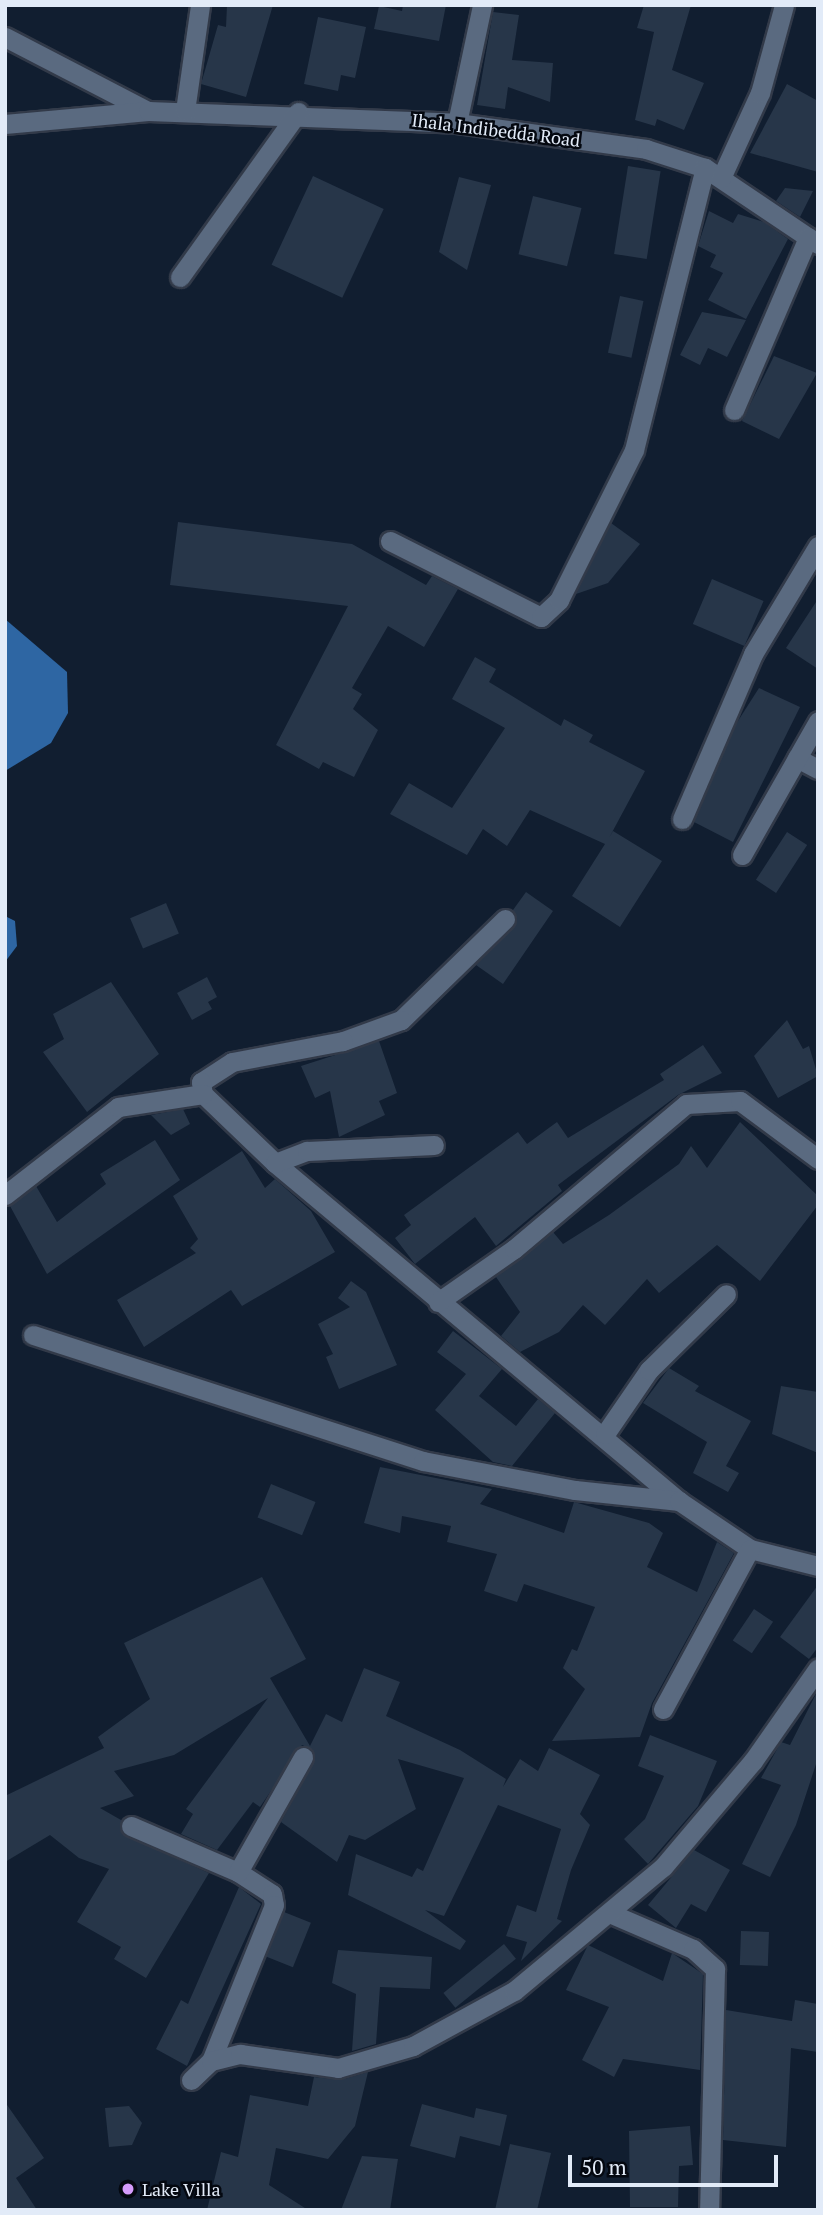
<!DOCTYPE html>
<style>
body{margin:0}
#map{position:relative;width:823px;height:2215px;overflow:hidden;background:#111e30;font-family:"PT Serif",serif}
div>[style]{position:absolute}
.water>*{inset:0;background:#2e66a3}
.building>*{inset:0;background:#273649;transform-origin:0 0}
.roads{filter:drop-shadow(2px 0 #323a49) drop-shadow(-2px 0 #323a49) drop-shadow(0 2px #323a49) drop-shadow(0 -2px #323a49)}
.minor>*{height:19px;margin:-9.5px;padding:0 9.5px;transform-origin:9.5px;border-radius:9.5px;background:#5a6a80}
.dots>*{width:19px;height:19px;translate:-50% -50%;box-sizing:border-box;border:4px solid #040810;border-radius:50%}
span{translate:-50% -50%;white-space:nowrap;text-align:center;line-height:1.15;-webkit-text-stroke:5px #040810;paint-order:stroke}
.street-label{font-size:18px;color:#e2ebf8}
.poi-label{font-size:18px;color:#e2ebf8}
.left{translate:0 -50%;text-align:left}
.frame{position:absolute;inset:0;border:7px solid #e2ebf8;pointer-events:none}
.scale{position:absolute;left:568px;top:2155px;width:210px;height:32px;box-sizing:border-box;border:4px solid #e2ebf8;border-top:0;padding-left:9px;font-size:21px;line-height:24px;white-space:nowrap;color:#e2ebf8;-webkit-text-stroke:5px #040810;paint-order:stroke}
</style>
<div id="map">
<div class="water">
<div style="clip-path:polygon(5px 619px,67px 672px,68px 713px,51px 743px,5px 771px)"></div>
<div style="clip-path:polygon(5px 916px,15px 921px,17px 946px,5px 962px)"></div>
</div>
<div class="building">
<div style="clip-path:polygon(227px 5px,273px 5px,246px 97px,201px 84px,218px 25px,226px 27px)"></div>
<div style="clip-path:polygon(403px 5px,446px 5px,439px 41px,374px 29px,379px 6px,402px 11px)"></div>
<div style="clip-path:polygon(644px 5px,691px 5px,672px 70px,704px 83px,684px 130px,657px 119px,655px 126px,635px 120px,654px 32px,637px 28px)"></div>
<div style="clip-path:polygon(493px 12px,519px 15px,512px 60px,553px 63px,550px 102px,508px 87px,505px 109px,477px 105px)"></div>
<div style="clip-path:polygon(318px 17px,366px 27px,355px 78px,341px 75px,338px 91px,304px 84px)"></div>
<div style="clip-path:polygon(787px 84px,818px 101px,818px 172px,750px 153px)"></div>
<div style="left:628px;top:166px;width:33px;height:89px;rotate:9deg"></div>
<div style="left:313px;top:176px;width:78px;height:98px;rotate:25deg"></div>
<div style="clip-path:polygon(459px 177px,491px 185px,467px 270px,439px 252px)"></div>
<div style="clip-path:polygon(785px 188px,813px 191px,800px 217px,776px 201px)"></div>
<div style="left:533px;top:196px;width:50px;height:60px;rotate:14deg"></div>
<div style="clip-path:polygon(709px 211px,733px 223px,738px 214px,764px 222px,788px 239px,746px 319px,708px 300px,723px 273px,710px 267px,716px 255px,698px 246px)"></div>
<div style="left:620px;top:296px;width:24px;height:58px;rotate:12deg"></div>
<div style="clip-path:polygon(702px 312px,746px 320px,727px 357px,708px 348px,700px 365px,680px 355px)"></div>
<div style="clip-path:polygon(774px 356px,817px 373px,779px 439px,742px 421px)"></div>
<div style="clip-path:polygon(178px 522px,352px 544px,426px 585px,432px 576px,458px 589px,424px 647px,388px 626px,352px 688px,362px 694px,353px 709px,378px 730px,354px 777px,323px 762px,319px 769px,276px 745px,348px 606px,170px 585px)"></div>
<div style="clip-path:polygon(611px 523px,640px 544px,608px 583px,576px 594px)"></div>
<div style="left:712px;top:579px;width:56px;height:49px;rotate:23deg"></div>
<div style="clip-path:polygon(818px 599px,818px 669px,786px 648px)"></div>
<div style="clip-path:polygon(475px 657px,496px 669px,489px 682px,561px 726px,564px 719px,593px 735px,589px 742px,645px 771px,609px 838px,613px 831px,662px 861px,620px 927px,572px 896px,605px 844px,530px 810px,507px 846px,483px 829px,467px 855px,390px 814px,409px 783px,452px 808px,505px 728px,452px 699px)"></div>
<div style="clip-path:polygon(759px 688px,800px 707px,733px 842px,694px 822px,736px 724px)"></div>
<div style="left:787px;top:832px;width:24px;height:57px;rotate:33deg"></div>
<div style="clip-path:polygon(526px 892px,553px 911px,503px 984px,476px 965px,514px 927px,513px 910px)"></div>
<div style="left:166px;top:903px;width:33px;height:39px;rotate:67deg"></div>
<div style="clip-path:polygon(207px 977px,217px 997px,208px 1002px,212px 1009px,192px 1020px,177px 993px)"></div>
<div style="clip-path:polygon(111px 982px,159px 1054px,87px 1112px,43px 1052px,64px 1039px,53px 1014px)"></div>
<div style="clip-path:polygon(787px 1020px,803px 1049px,809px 1046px,818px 1076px,778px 1098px,754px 1056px)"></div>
<div style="clip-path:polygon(379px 1041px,397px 1093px,379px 1101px,385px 1115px,339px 1137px,330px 1091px,315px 1098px,301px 1066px)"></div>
<div style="clip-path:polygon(703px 1045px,722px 1073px,678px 1095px,558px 1185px,562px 1191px,496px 1246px,475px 1217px,415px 1264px,395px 1238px,411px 1225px,404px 1215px,518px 1132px,527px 1144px,557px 1122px,568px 1138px,664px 1080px,660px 1074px)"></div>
<div style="clip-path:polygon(183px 1109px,190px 1124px,171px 1135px,151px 1115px)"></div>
<div style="clip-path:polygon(740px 1122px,818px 1196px,818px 1205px,760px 1281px,717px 1245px,659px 1293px,647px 1279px,605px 1325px,583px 1305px,559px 1332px,520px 1352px,501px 1336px,520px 1312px,496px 1277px,553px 1232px,563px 1244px,609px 1215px,679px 1164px,691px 1146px,707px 1168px)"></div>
<div style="clip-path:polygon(155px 1140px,180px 1180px,47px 1274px,10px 1206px,36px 1186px,57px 1222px,106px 1184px,100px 1174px)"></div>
<div style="clip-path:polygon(242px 1151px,265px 1188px,275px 1179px,311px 1211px,335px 1252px,242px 1306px,231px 1290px,144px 1347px,117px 1300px,196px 1253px,190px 1248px,198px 1239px,173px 1196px)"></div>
<div style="clip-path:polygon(351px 1281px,366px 1292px,397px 1365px,339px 1389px,326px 1357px,333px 1354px,318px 1324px,350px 1307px,338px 1298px)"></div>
<div style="clip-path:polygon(453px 1331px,502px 1369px,479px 1396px,516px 1426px,538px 1399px,555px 1413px,512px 1466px,493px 1462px,435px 1410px,466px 1374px,437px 1352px)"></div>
<div style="clip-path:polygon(669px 1368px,699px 1386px,695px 1391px,751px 1421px,726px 1466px,739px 1473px,728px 1492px,693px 1473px,707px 1442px,643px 1403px)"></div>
<div style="clip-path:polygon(781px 1386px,818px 1392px,818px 1453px,772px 1434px)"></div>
<div style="clip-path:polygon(380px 1467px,492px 1489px,480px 1504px,564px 1533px,574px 1502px,649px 1523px,663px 1533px,647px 1567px,697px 1592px,717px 1542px,734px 1553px,652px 1703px,640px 1737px,552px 1741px,585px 1689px,563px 1668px,572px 1649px,577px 1651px,595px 1607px,524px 1584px,517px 1602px,484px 1591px,497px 1554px,447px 1542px,451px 1526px,402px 1516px,400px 1533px,364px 1523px)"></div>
<div style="left:271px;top:1484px;width:48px;height:36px;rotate:22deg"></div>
<div style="clip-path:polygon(262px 1577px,306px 1659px,270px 1678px,310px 1746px,326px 1714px,342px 1722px,364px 1668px,400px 1682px,386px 1716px,460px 1750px,506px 1779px,503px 1787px,520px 1759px,538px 1771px,549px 1748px,600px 1775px,580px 1814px,590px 1825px,571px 1870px,557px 1919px,562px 1921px,521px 1961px,527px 1942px,506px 1936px,517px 1905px,536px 1912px,561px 1829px,498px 1805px,444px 1916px,425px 1910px,466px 1941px,460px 1950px,348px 1895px,356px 1854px,412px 1877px,417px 1868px,423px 1871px,464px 1778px,398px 1759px,416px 1809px,365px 1840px,349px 1835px,337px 1862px,281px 1822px,314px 1762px,313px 1750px,302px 1745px,260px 1807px,253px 1802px,217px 1850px,181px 1834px,193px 1814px,186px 1809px,268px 1698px,174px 1755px,114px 1771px,134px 1796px,100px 1808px,121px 1820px,122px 1834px,209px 1873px,146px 1978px,114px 1959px,121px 1947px,77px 1922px,109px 1869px,79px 1858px,50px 1835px,5px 1862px,5px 1796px,104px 1748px,98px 1737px,150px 1699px,124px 1643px)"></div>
<div style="clip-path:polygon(818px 1585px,818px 1647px,809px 1659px,780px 1637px)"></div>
<div style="left:754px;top:1609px;width:23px;height:38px;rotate:34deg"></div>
<div style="clip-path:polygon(818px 1690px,818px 1758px,796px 1825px,770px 1877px,742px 1864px,781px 1785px,761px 1778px,781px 1742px,790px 1745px)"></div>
<div style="clip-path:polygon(650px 1735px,717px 1761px,698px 1806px,648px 1864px,624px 1839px,645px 1819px,664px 1776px,638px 1766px)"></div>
<div style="clip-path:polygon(694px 1850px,730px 1870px,706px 1912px,691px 1904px,676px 1928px,648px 1905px)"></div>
<div style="clip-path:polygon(239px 1887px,261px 1904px,187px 2066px,156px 2049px,181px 2000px,188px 2004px)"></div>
<div style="left:284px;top:1912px;width:29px;height:48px;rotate:22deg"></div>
<div style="left:741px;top:1931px;width:28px;height:34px;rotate:2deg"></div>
<div style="left:504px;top:1944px;width:19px;height:78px;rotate:51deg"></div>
<div style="clip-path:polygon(588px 1945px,663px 1981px,672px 1953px,703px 1974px,700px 2070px,623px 2059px,614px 2077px,582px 2060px,609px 2007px,566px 1990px)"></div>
<div style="clip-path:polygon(338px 1950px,432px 1957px,430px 1989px,380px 1987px,376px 2044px,352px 2051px,356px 1994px,332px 1983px)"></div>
<div style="clip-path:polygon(795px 2000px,818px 2004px,818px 2052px,791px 2048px,786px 2147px,723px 2140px,726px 2010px,792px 2021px)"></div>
<div style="clip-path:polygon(368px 2072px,355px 2126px,328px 2159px,276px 2148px,269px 2185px,308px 2210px,207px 2210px,221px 2152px,238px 2157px,250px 2095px,308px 2106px,314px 2077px,341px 2080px)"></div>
<div style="clip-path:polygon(5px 2102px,44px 2158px,16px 2178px,37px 2210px,5px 2210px)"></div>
<div style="clip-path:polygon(422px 2104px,474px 2118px,476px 2108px,507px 2115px,500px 2146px,460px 2136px,455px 2158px,410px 2146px)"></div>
<div style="clip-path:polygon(129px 2106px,142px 2123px,132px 2145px,109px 2147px,105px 2108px)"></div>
<div style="clip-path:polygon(690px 2126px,693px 2165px,679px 2166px,678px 2207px,630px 2207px,629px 2131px)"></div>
<div style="clip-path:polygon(510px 2144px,551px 2153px,537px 2210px,495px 2210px)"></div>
<div style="clip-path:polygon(362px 2156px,398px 2159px,390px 2210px,341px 2210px)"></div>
</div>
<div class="roads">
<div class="minor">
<div style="left:5px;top:37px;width:161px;rotate:27.4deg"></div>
<div style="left:148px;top:111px;width:144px;rotate:174.8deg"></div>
<div style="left:148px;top:111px;width:309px;rotate:2.2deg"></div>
<div style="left:457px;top:123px;width:191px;rotate:7.8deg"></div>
<div style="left:646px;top:149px;width:62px;rotate:17.9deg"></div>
<div style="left:705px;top:168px;width:136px;rotate:33.9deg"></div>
<div style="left:185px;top:111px;width:107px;rotate:-81.9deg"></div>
<div style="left:457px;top:123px;width:121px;rotate:-78deg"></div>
<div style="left:721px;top:178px;width:94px;rotate:-65.4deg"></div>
<div style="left:760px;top:93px;width:91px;rotate:-74.7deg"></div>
<div style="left:180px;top:277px;width:203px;rotate:-54.4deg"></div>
<div style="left:734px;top:410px;width:188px;rotate:-66.8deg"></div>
<div style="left:390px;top:541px;width:169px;rotate:26.7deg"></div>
<div style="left:541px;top:617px;width:25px;rotate:-43deg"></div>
<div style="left:559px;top:600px;width:168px;rotate:-63.4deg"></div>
<div style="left:634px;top:450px;width:291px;rotate:-75.9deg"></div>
<div style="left:797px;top:758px;width:24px;rotate:28deg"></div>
<div style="left:682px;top:819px;width:180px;rotate:-66.7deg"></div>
<div style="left:753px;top:654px;width:126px;rotate:-59deg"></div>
<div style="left:742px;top:855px;width:154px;rotate:-60.4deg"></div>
<div style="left:505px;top:919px;width:145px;rotate:135.8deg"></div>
<div style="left:401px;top:1020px;width:62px;rotate:160.1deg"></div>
<div style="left:343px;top:1041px;width:113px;rotate:169.3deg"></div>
<div style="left:232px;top:1062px;width:37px;rotate:147deg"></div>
<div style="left:201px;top:1082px;width:12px;rotate:81deg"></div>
<div style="left:203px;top:1094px;width:100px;rotate:43.8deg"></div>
<div style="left:275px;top:1163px;width:527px;rotate:39.92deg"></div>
<div style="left:275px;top:1163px;width:34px;rotate:-21deg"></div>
<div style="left:307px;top:1151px;width:127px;rotate:-2.7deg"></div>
<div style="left:5px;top:1195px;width:143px;rotate:-37.9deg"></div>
<div style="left:118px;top:1107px;width:86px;rotate:-8.7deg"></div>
<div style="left:438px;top:1302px;width:93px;rotate:-34.9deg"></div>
<div style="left:514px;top:1249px;width:225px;rotate:-40.1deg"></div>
<div style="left:686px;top:1104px;width:54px;rotate:-3.2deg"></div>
<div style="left:740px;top:1101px;width:97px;rotate:36.6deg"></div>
<div style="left:33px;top:1335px;width:410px;rotate:17.9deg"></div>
<div style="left:423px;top:1461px;width:155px;rotate:10.8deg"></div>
<div style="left:575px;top:1490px;width:105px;rotate:6deg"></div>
<div style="left:679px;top:1501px;width:86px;rotate:34.1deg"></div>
<div style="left:750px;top:1549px;width:70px;rotate:14deg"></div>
<div style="left:605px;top:1434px;width:78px;rotate:-55.5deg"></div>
<div style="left:649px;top:1370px;width:108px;rotate:-44.6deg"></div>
<div style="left:663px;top:1709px;width:182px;rotate:-61.5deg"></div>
<div style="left:131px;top:1826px;width:116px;rotate:23.3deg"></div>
<div style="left:238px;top:1872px;width:40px;rotate:32.9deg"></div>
<div style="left:272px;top:1894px;width:11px;rotate:80deg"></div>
<div style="left:274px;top:1905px;width:168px;rotate:112deg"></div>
<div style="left:238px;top:1872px;width:132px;rotate:-60.5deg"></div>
<div style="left:614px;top:1915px;width:86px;rotate:23.3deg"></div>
<div style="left:693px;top:1949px;width:30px;rotate:42deg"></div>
<div style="left:715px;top:1969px;width:241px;rotate:91.4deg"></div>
<div style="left:191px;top:2080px;width:28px;rotate:-44deg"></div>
<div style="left:211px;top:2061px;width:30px;rotate:-14deg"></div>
<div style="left:240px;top:2054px;width:99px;rotate:8.1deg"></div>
<div style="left:338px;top:2068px;width:78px;rotate:-16.3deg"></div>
<div style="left:413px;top:2046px;width:115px;rotate:-28.6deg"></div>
<div style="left:514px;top:1991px;width:194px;rotate:-39.8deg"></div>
<div style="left:663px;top:1867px;width:139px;rotate:-49.7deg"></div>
<div style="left:753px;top:1761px;width:113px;rotate:-55deg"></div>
</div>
</div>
<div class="dots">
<div style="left:128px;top:2189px;background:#d59cfb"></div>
</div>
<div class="street-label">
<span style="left:496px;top:130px;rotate:7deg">Ihala Indibedda Road</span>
</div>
<div class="poi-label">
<span class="left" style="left:142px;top:2189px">Lake Villa</span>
</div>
<div class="frame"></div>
<div class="scale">50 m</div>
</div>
